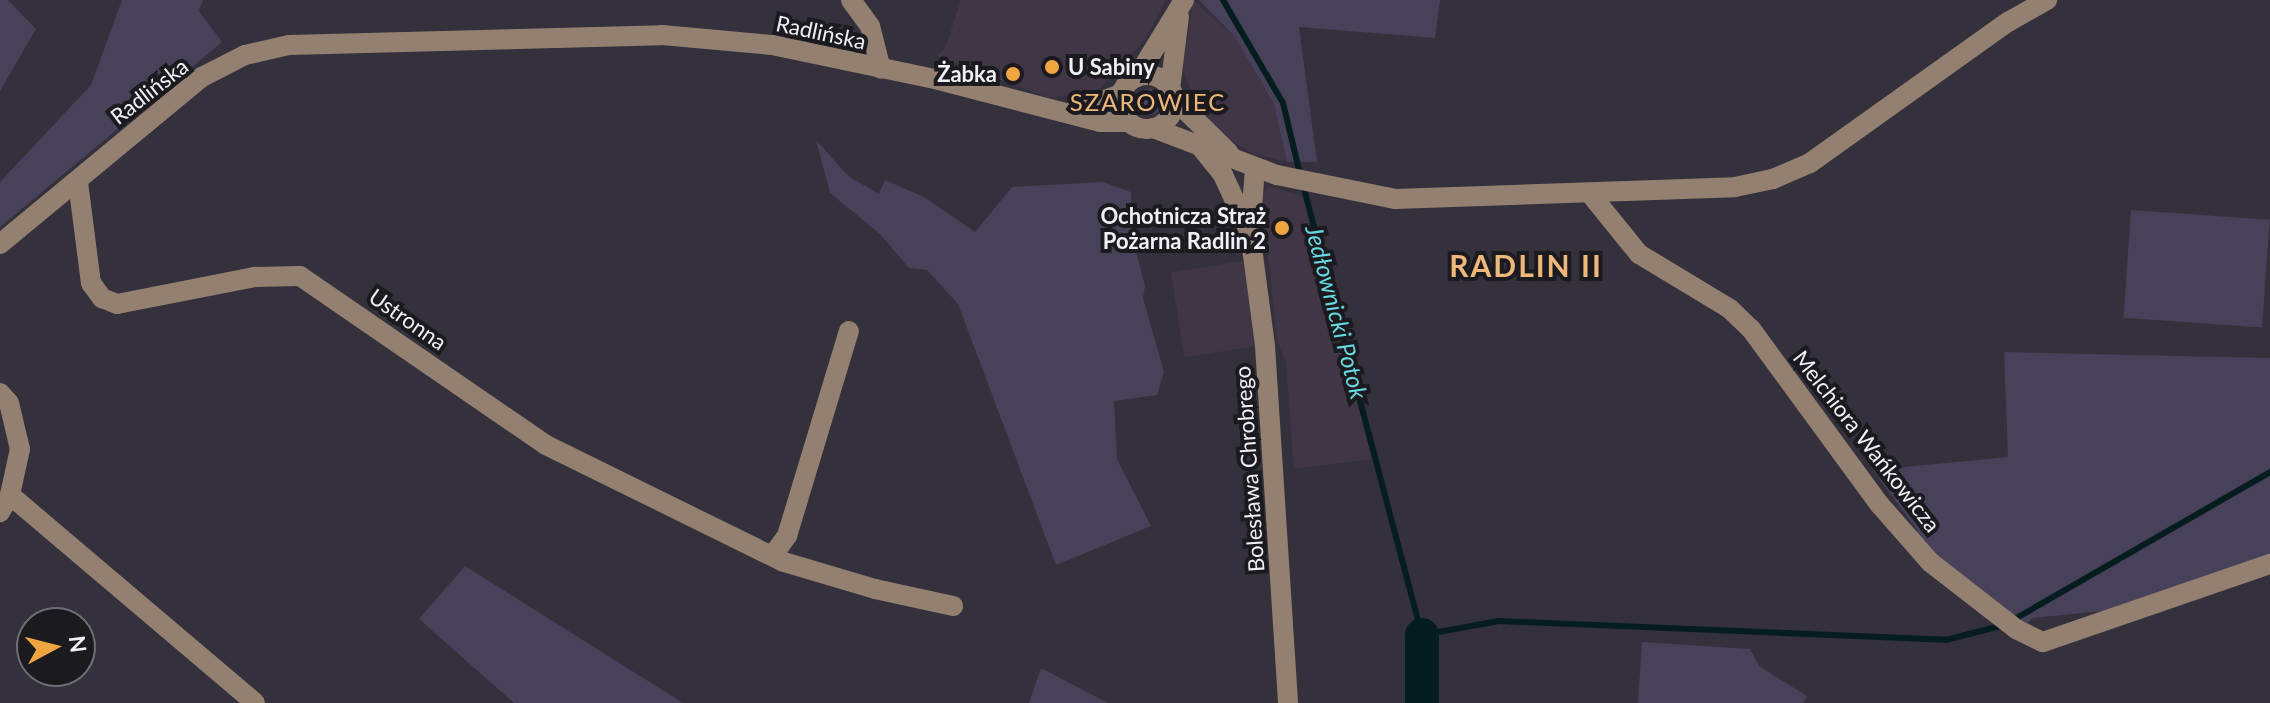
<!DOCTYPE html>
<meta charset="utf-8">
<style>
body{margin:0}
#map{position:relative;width:2270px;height:703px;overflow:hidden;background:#34313c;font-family:Lato,sans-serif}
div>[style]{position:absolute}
.commercial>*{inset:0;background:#403646;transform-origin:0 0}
.green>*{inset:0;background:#48415a;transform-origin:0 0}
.round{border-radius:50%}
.stream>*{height:6px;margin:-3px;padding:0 3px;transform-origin:3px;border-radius:3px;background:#061d1f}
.river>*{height:34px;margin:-17px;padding:0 17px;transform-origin:17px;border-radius:17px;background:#061d1f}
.minor>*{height:20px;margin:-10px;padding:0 10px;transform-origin:10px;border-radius:10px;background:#938070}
.minor>.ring{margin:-10px;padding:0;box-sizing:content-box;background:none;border:20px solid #938070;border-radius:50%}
.dots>*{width:22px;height:22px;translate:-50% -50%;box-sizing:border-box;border:4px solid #1b1a1f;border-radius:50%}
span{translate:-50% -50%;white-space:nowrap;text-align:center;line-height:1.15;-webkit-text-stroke:8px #1b1a1f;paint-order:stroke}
.street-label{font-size:22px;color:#f0eff6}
.poi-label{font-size:22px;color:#f0eff6;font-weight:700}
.left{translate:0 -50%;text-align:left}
.right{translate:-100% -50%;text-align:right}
.neighbourhood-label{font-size:24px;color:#edb87a;letter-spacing:2px}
.water-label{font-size:24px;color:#68d8e1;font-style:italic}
.district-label{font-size:30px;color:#edb87a;font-weight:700;letter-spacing:2px}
.north{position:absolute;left:16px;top:607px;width:80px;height:80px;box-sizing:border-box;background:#1b1a1f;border:2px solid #706f75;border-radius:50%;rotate:83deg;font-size:22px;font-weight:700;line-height:32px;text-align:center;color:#f0eff6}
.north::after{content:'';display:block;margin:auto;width:28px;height:36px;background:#f1a540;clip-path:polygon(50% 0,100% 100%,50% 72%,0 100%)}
</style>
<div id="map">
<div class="commercial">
<div style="clip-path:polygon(961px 0,1166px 0,1145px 39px,1097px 92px,1049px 98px,936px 56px,945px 49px)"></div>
<div style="clip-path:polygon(1193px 0,1235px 37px,1274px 104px,1287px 162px,1252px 153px,1225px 137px,1197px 108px,1183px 69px)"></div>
<div style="clip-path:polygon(1268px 186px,1304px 197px,1372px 459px,1294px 469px,1286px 362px,1277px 341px,1262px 195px)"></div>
<div style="left:1243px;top:261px;width:86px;height:73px;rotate:81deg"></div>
</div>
<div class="green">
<div style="clip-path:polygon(0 0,8px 0,36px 29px,0 91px)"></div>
<div style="clip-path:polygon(122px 0,203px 0,199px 11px,222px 42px,0 227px,0 182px,91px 85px)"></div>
<div style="clip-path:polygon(1199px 0,1440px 0,1435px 38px,1299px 27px,1317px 162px,1287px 162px,1274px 104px,1235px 37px)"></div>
<div class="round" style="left:1136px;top:89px;width:26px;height:26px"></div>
<div style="clip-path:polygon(816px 140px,848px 176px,879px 194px,885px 180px,924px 197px,975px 232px,1012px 187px,1103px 182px,1131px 192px,1132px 235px,1145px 286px,1143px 298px,1164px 372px,1157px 395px,1114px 401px,1117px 459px,1151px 526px,1056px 565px,958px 304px,927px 270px,909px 268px,880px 234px,830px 193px)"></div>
<div style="left:2131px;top:210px;width:139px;height:108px;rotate:4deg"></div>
<div style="clip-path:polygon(2004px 352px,2270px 358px,2270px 570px,2185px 603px,2032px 618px,2025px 627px,1913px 535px,1917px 530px,1873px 470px,2008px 457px)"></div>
<div style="clip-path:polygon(465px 566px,683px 703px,514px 703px,419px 619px)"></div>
<div style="clip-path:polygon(1642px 642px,1750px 649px,1759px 666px,1807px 696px,1803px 703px,1638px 703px)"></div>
<div style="clip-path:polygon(1041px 668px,1108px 703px,1029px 703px)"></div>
</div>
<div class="stream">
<div style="left:1223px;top:0;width:119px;rotate:59.8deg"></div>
<div style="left:1283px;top:103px;width:73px;rotate:76.5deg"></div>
<div style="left:1303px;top:185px;width:465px;rotate:75.2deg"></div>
<div style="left:1422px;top:635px;width:78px;rotate:-10.3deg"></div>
<div style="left:1499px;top:621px;width:447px;rotate:2.4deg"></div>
<div style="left:1946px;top:640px;width:60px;rotate:-14.5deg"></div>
<div style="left:2013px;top:620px;width:297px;rotate:-29.9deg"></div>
</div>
<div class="river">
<div style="left:1422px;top:635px;width:68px;rotate:90deg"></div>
</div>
<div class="minor">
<div style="left:851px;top:0;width:32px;rotate:54deg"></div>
<div style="left:870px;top:26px;width:44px;rotate:75.7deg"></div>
<div class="ring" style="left:1120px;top:75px;width:34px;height:34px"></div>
<div style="left:1137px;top:77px;width:90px;rotate:-58.6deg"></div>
<div style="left:1170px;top:89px;width:73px;rotate:-82.9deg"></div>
<div style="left:1173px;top:98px;width:78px;rotate:44.5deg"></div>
<div style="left:1069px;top:113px;width:55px;rotate:-20.1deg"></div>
<div style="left:1153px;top:128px;width:133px;rotate:20.8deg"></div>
<div style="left:1277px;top:175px;width:120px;rotate:11.5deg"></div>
<div style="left:1395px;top:199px;width:340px;rotate:-2deg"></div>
<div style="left:1735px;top:187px;width:39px;rotate:-12deg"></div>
<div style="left:1773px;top:179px;width:40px;rotate:-23.4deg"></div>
<div style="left:1810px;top:163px;width:243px;rotate:-35.5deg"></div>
<div style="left:2008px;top:22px;width:45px;rotate:-29.4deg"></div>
<div style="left:1199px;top:145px;width:38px;rotate:51deg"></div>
<div style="left:1223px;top:175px;width:62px;rotate:65.1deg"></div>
<div style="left:1255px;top:168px;width:65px;rotate:94.4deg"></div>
<div style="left:1250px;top:233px;width:114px;rotate:82.4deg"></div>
<div style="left:1265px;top:346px;width:358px;rotate:86.3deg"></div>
<div style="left:78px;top:182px;width:102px;rotate:82.7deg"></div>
<div style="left:91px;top:283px;width:19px;rotate:54deg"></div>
<div style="left:102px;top:298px;width:16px;rotate:22deg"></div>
<div style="left:117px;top:304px;width:141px;rotate:-11.1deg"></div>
<div style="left:255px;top:277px;width:45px;rotate:-1.3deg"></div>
<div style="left:300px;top:276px;width:298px;rotate:34.5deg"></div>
<div style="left:546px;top:445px;width:265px;rotate:26.2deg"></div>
<div style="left:784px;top:562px;width:95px;rotate:16.5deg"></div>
<div style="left:875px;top:589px;width:80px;rotate:12.3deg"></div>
<div style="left:1592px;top:196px;width:75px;rotate:51deg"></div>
<div style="left:1639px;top:254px;width:106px;rotate:31.1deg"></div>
<div style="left:1730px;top:309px;width:29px;rotate:44deg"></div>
<div style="left:1751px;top:329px;width:218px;rotate:53.8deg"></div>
<div style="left:1880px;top:505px;width:76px;rotate:48.7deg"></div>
<div style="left:1930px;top:562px;width:109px;rotate:37.9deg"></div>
<div style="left:2016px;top:629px;width:30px;rotate:26deg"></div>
<div style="left:2043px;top:642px;width:240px;rotate:-19deg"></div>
<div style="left:0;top:244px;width:262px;rotate:-39.6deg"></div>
<div style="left:202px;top:77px;width:48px;rotate:-27.1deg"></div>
<div style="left:245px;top:55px;width:45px;rotate:-12.8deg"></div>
<div style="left:289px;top:45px;width:373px;rotate:-1.5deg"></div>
<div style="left:662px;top:35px;width:110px;rotate:5.2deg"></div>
<div style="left:772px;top:45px;width:171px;rotate:11.8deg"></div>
<div style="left:939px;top:80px;width:166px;rotate:14.6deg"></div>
<div style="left:1100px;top:122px;width:28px"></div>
<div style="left:0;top:393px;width:13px;rotate:48deg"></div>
<div style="left:9px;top:403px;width:47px;rotate:76.6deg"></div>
<div style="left:20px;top:449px;width:47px;rotate:102.3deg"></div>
<div style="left:10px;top:495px;width:20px;rotate:120deg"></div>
<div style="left:10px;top:495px;width:321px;rotate:40.3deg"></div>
<div style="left:773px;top:555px;width:24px;rotate:-54deg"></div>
<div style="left:787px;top:536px;width:214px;rotate:-73.2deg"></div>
</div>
<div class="dots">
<div style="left:1052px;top:67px;background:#f1a540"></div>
<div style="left:1013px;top:74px;background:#f1a540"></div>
<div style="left:1282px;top:228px;background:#f1a540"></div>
</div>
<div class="street-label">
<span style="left:821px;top:32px;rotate:12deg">Radlińska</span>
<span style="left:149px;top:91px;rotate:-38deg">Radlińska</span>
<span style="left:408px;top:319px;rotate:35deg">Ustronna</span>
<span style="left:1867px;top:441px;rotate:52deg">Melchiora Wańkowicza</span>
<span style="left:1249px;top:469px;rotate:-94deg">Bolesława Chrobrego</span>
</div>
<div class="poi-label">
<span class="left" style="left:1068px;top:67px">U Sabiny</span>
<span class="right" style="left:997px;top:74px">Żabka</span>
<span class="right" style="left:1266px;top:228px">Ochotnicza Straż<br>Pożarna Radlin 2</span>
</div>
<div class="neighbourhood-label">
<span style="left:1148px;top:102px">SZAROWIEC</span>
</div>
<div class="water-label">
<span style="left:1337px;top:312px;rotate:75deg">Jedłownicki Potok</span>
</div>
<div class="district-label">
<span style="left:1526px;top:265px">RADLIN II</span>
</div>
<div class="north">N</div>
</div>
